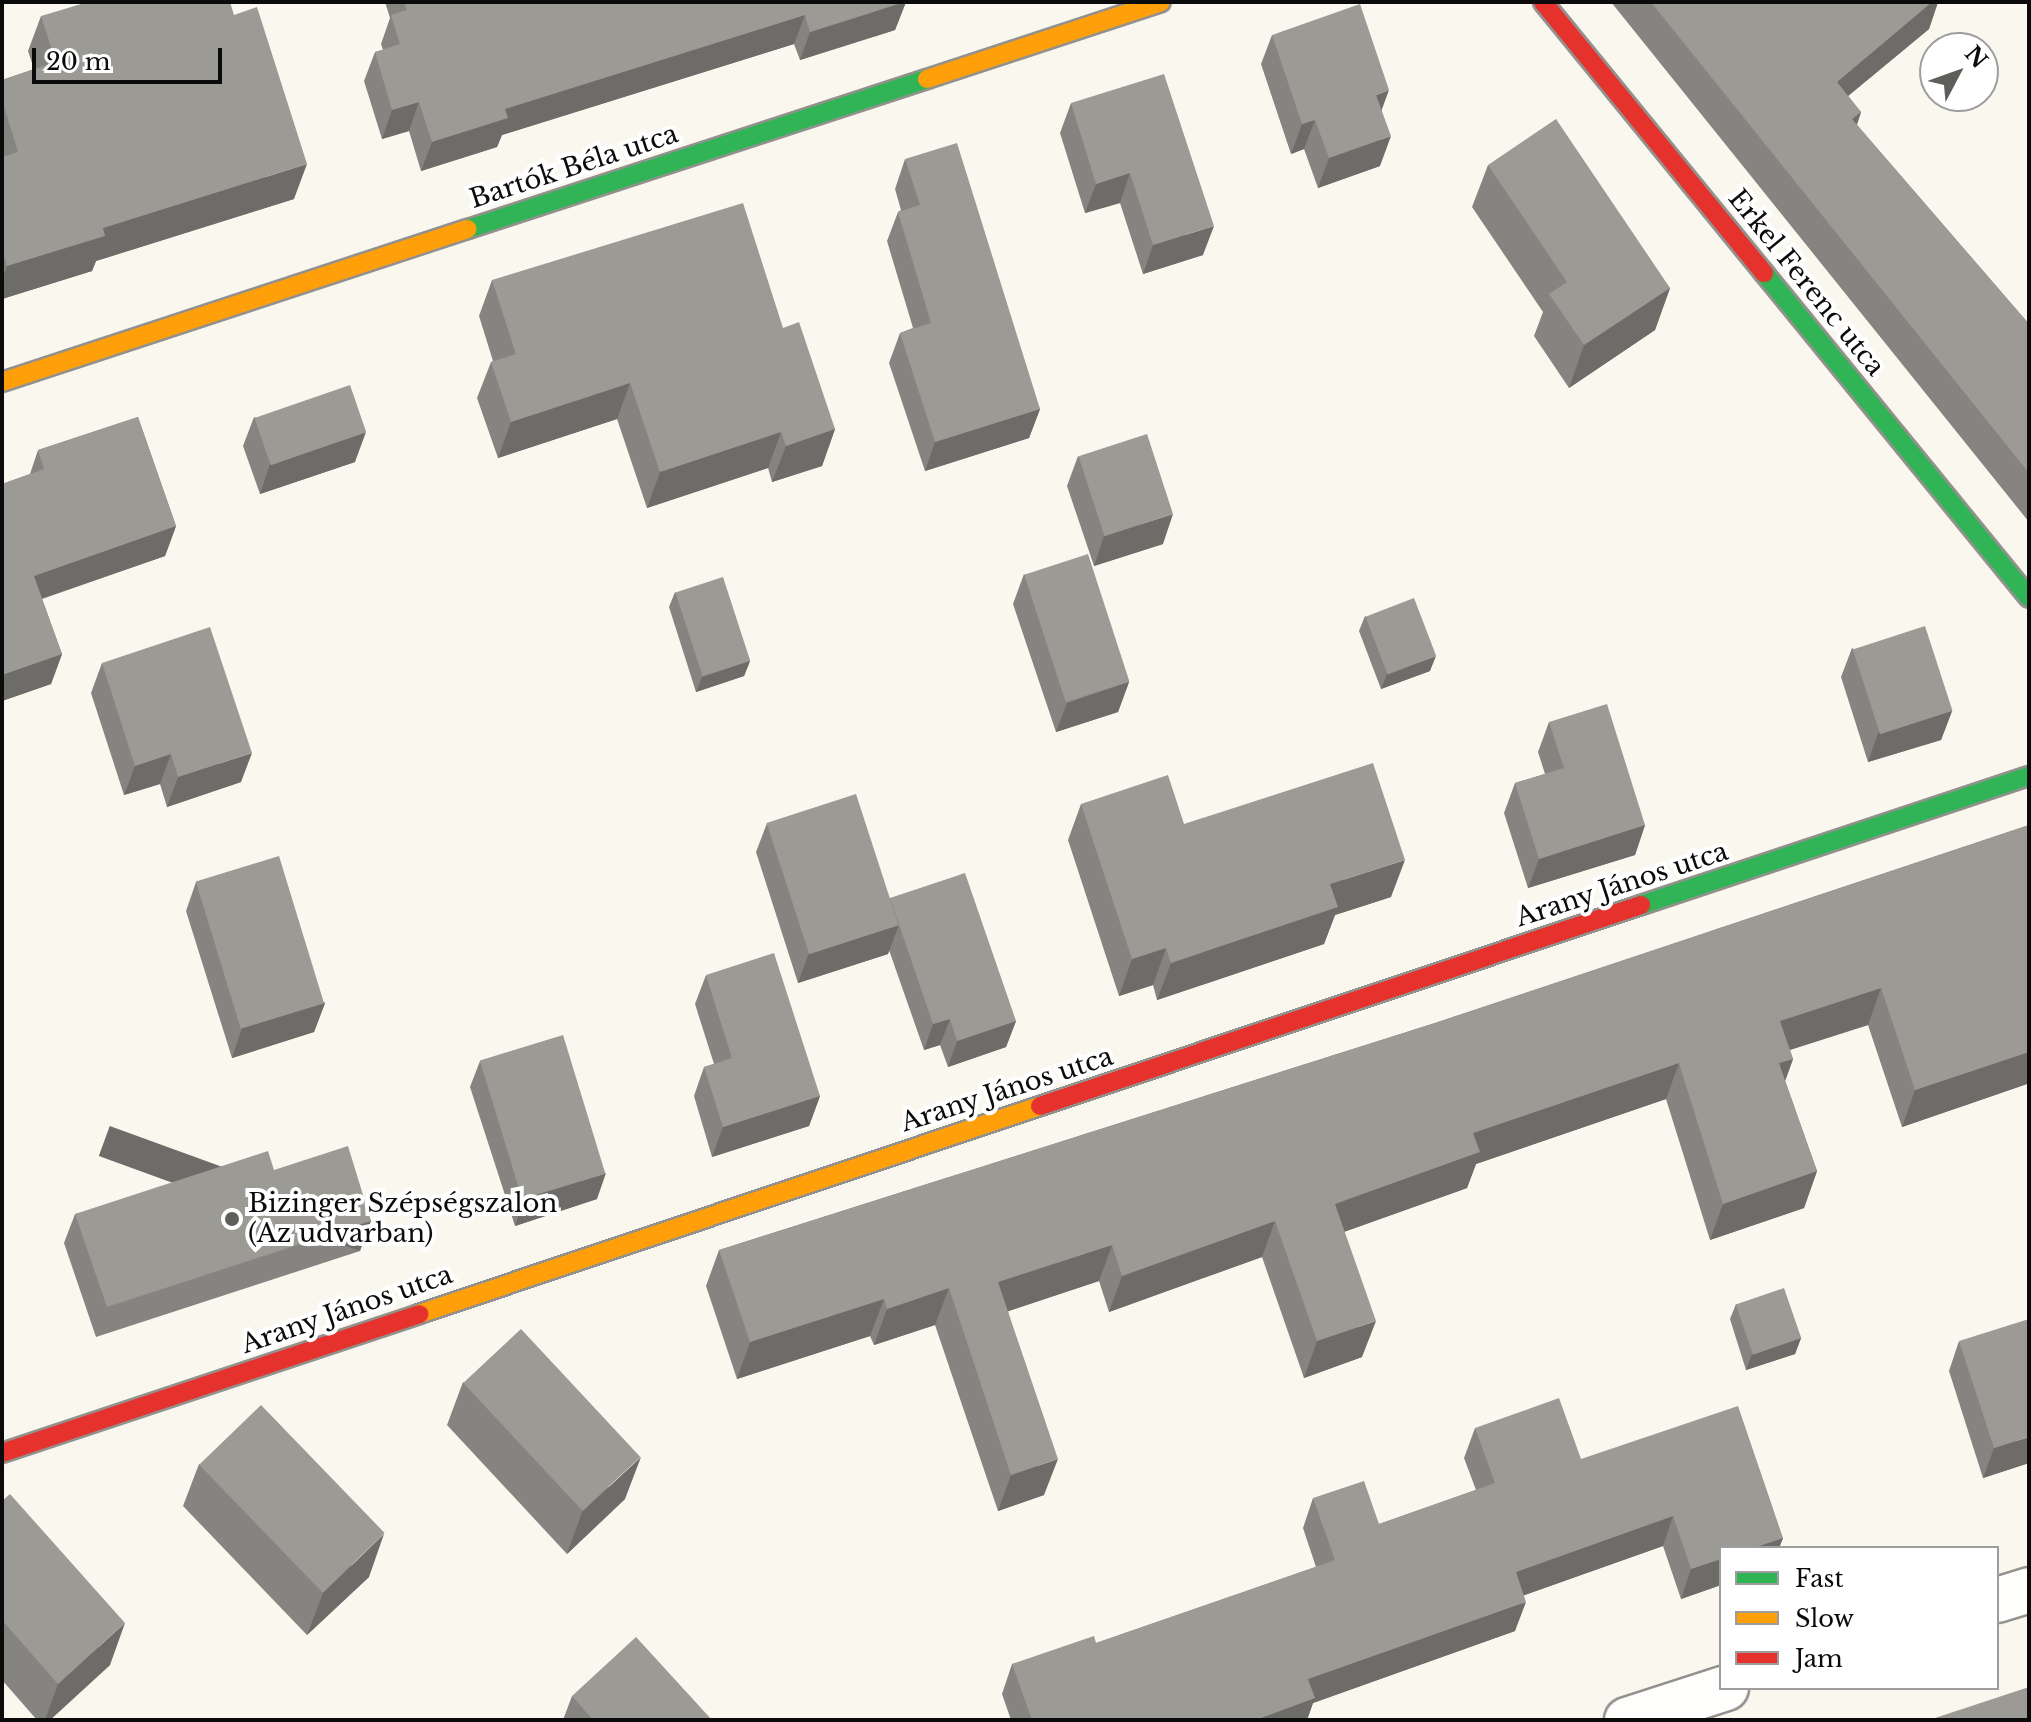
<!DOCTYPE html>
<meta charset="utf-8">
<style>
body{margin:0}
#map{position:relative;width:2031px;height:1722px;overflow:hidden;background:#faf7ef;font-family:"Libre Baskerville",serif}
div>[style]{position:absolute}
.roads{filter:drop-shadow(2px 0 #93918e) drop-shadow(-2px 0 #93918e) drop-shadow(0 2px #93918e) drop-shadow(0 -2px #93918e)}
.street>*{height:44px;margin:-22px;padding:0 22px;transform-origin:22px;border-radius:22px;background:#fefefd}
.fast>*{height:18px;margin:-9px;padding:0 9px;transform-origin:9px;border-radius:9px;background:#30b455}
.slow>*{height:18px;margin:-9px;padding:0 9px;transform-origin:9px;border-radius:9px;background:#ff9f0a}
.jam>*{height:18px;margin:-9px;padding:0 9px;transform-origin:9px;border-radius:9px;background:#e5322d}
.wall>*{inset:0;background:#868480}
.shaded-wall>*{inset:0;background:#6d6c68;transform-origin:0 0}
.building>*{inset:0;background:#9c9a95;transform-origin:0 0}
.dots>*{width:22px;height:22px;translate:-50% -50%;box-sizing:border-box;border:4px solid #fff;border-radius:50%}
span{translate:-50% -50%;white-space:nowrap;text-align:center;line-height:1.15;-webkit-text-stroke:8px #fff;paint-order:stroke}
.street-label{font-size:26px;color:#0b0b0b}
.poi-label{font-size:26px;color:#0b0b0b}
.left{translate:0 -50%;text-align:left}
.frame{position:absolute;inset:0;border:4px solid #0b0b0b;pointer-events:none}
.legend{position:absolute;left:1719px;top:1546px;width:280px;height:144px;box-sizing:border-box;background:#fff;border:2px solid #9d9d9d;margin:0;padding:10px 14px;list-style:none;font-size:24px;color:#0b0b0b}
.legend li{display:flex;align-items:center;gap:16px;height:40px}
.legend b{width:40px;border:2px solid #9d9d9d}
.north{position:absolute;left:1919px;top:32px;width:80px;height:80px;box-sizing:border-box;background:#fff;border:2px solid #9d9d9d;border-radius:50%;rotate:49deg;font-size:22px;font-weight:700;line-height:32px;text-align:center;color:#0b0b0b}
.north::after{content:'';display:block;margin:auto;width:28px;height:36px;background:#5f5e5b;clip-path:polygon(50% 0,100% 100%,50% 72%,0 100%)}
.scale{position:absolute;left:32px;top:48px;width:190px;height:36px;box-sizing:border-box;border:4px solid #0b0b0b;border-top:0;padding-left:10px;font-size:24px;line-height:28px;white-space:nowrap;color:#0b0b0b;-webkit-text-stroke:6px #fff;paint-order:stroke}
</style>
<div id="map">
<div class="roads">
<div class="street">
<div style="left:1997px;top:1600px;width:34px;rotate:-17deg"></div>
<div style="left:1627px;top:1720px;width:104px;rotate:-17.9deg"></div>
</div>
<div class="fast">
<div style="left:468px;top:229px;width:483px;rotate:-18.1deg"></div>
<div style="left:1764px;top:273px;width:419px;rotate:50.8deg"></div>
<div style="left:1641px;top:905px;width:409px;rotate:-18.4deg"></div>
</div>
<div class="slow">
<div style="left:927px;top:79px;width:246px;rotate:-18.2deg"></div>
<div style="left:2px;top:382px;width:490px;rotate:-18.2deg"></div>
<div style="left:419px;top:1314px;width:655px;rotate:-18.52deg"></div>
</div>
<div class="jam">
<div style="left:1543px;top:2px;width:350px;rotate:50.8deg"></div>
<div style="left:1040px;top:1106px;width:634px;rotate:-18.49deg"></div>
<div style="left:2px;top:1453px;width:440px;rotate:-18.4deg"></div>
</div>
</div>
<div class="wall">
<div style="clip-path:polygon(385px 2px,906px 2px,895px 30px,800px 60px,794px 44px,502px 135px,497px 147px,421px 171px,409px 131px,382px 139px,364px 81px,375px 52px,383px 50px,381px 44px,390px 18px)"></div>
<div style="clip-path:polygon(1611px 2px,1938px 2px,1929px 29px,1848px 96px,1861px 112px,1857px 125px,2029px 324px,2029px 522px)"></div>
<div style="clip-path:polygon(41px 16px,294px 199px,96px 261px,92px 271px,2px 299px,2px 80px,34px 69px,28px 51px)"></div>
<div style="clip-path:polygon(1272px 35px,1382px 110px,1380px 166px,1318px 188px,1304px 149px,1291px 154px,1261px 64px)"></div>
<div style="clip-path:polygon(1071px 103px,1203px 255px,1143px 274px,1120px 203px,1085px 213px,1060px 133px)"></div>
<div style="clip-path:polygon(905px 159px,1040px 409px,1029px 438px,925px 471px,889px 363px,900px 333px,913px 328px,887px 241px,898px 212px,901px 210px,895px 189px)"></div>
<div style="clip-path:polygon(1488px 165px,1670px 288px,1655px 330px,1569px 388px,1534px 336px,1543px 312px,1472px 207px)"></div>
<div style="clip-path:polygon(492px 280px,783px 328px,835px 429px,822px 466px,772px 482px,768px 468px,647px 508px,617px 419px,498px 458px,477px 398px,491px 362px,493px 361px,479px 316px)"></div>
<div style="clip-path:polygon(138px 417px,176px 526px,165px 556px,42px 599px,62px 654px,51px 684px,2px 701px,2px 484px,30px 474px,38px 450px)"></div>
<div style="clip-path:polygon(254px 417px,355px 462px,260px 494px,243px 446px)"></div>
<div style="clip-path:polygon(1078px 456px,1163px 544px,1094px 566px,1067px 486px)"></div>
<div style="clip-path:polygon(1024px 574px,1129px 682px,1118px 712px,1056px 732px,1013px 604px)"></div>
<div style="clip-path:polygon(675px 592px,750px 661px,744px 676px,696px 692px,669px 607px)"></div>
<div style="clip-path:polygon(1365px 616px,1430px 671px,1381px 689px,1359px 631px)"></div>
<div style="clip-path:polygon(1852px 648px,1952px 711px,1941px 740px,1868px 762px,1841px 677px)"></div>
<div style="clip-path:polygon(102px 663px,241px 782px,167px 807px,160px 784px,124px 795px,91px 693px)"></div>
<div style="clip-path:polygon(1549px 722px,1645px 825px,1635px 855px,1528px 888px,1504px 813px,1515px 783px,1545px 774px,1538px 752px)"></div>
<div style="clip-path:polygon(1081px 804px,1184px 824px,1391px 897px,1335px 915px,1324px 944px,1157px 1000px,1153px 985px,1119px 996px,1068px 840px)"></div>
<div style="clip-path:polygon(767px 823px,890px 898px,1016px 1021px,1006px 1047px,948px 1067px,940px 1045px,924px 1050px,889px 950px,888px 954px,798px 983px,756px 852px)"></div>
<div style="clip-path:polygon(2029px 825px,2029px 1088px,2027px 1084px,1902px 1127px,1868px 1025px,1790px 1050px,1793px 1059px,1785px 1081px,1817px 1171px,1804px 1208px,1710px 1240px,1666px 1099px,1476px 1164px,1467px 1188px,1344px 1232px,1362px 1357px,1304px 1378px,1262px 1257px,1109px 1312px,1099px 1281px,1008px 1311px,1044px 1495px,998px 1511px,935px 1325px,874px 1345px,870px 1336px,737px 1379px,706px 1286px,719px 1250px,1435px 1023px)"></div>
<div style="clip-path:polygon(196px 882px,325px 1003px,314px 1032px,232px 1058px,186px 911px)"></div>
<div style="clip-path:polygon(706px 975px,820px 1096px,809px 1126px,712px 1157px,694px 1096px,704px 1067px,714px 1064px,695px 1004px)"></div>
<div style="clip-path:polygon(480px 1061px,597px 1199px,515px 1226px,470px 1087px)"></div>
<div style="clip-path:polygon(274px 1170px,360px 1251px,96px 1337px,64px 1243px,75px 1214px)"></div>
<div style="clip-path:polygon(1736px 1304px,1801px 1338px,1795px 1354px,1746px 1370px,1730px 1319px)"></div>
<div style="clip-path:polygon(1959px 1341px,2029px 1463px,1983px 1478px,1949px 1371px)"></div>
<div style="clip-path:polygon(463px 1382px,625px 1499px,567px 1554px,447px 1425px)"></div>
<div style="clip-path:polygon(1475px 1428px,1581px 1459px,1783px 1538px,1779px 1548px,1721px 1548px,1721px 1585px,1681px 1599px,1663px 1546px,1524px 1595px,1515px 1631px,1313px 1703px,1307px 1720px,1011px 1720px,1002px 1694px,1012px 1664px,1096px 1643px,1316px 1567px,1303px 1528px,1313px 1498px,1379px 1524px,1476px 1490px,1464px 1458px)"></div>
<div style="clip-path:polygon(199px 1464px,369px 1577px,307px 1635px,183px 1506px)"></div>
<div style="clip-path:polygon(2px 1501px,110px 1665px,50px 1720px,37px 1720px,2px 1680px)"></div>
<div style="clip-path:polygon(572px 1696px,712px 1720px,563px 1720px)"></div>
</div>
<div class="shaded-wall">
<div style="clip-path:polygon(906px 2px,895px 30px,800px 60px,810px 32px)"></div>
<div style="clip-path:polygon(1932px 2px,1938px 2px,1929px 29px,1824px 116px,1837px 82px)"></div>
<div style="clip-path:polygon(805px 15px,794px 44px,502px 135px,497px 147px,421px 171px,432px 142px,505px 109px)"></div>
<div style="clip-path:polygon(1389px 90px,1378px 120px,1376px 95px)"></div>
<div style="clip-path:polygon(419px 102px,409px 131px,382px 139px,392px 110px)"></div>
<div style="clip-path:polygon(1861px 112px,1849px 146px,1852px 119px)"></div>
<div style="clip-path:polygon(1315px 120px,1304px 149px,1291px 154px,1302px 124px)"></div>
<div style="clip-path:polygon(1391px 136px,1380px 166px,1318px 188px,1329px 158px)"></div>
<div style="clip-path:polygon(307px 164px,294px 199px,96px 261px,92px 271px,2px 299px,2px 280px,7px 266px,103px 228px)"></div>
<div style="clip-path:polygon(1130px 173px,1120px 203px,1085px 213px,1096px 184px)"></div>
<div style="clip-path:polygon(1214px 226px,1203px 255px,1143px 274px,1153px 245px)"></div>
<div style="clip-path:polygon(1670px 288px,1655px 330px,1569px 388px,1584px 345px)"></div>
<div style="clip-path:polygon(630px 383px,617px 419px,498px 458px,511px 422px)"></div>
<div style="clip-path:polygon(1040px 409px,1029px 438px,925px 471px,935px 442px)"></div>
<div style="clip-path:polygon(835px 429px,822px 466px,772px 482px,786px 446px)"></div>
<div style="clip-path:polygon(366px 432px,355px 462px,260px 494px,270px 464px)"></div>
<div style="clip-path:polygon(781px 432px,768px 468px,647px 508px,660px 472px)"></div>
<div style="clip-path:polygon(1173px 514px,1163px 544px,1094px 566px,1104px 536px)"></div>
<div style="clip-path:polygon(176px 526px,165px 556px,23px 605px,34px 576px)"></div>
<div style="clip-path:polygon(62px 654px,51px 684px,2px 701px,2px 675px)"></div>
<div style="clip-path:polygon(1436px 656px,1430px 671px,1381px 689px,1387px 674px)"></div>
<div style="clip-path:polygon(750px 661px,744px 676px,696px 692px,702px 677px)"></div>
<div style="clip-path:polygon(1129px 682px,1118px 712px,1056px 732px,1067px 703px)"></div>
<div style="clip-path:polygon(1952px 711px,1941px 740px,1868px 762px,1878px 733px)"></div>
<div style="clip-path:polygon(252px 753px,241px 782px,167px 807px,178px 777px)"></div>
<div style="clip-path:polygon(171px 754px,160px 784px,124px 795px,135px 766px)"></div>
<div style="clip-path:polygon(1645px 825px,1635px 855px,1528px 888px,1539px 859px)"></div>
<div style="clip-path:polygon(1405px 860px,1391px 897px,1335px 915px,1324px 944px,1157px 1000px,1171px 963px,1330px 884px)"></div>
<div style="clip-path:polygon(899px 925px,888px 954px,798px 983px,809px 953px)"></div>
<div style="clip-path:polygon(1166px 948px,1153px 985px,1119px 996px,1132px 959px)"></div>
<div style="clip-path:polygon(1881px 988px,1868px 1025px,1767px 1057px,1780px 1021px)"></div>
<div style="clip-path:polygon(325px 1003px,314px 1032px,232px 1058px,242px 1028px)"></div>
<div style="clip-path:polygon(950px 1019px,940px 1045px,924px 1050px,933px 1024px)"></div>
<div style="clip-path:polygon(1016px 1021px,1006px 1047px,948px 1067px,957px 1041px)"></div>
<div style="clip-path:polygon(2029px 1052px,2029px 1079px,2027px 1084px,1902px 1127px,1915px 1090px)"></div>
<div style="clip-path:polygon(1793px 1059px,1780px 1095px,1779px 1063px)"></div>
<div style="clip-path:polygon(1679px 1063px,1666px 1099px,1476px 1164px,1467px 1188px,1321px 1240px,1335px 1204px,1473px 1133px)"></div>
<div style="clip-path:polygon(820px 1096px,809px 1126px,712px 1157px,723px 1127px)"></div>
<div style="clip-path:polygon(1817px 1171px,1804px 1208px,1710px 1240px,1723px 1204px)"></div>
<div style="clip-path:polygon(606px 1173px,597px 1199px,515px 1226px,524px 1199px)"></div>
<div style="left:371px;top:1221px;width:32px;height:278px;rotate:110deg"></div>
<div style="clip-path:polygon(1275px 1221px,1262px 1257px,1109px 1312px,1122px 1276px)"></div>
<div style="clip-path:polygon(1112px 1245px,1099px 1281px,985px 1319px,998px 1282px)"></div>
<div style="clip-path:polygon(949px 1288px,935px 1325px,874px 1345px,887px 1309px)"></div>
<div style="clip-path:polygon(884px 1299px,870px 1336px,737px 1379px,750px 1342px)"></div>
<div style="clip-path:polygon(1376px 1321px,1362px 1357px,1304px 1378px,1317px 1341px)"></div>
<div style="clip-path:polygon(1801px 1338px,1795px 1354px,1746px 1370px,1752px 1354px)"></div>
<div style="clip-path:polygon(2029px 1437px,2029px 1463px,1983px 1478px,1994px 1448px)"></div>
<div style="clip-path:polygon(641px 1457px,625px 1499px,567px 1554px,582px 1512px)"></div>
<div style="clip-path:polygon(1058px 1459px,1044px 1495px,998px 1511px,1011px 1475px)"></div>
<div style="clip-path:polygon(1673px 1516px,1663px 1546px,1505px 1602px,1516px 1572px)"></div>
<div style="clip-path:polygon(384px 1534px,369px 1577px,307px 1635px,323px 1593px)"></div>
<div style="clip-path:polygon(1783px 1538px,1779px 1548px,1753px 1548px)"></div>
<div style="clip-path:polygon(1721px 1559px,1721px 1585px,1681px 1599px,1691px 1569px)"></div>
<div style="clip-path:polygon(1526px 1602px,1515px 1631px,1313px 1703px,1307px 1720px,1256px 1720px,1308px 1679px)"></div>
<div style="clip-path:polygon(125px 1623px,110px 1665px,50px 1720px,45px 1720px,58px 1684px)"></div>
</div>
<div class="building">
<div style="clip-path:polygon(88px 2px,230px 2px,234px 15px,257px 7px,307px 164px,103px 228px,105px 236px,7px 266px,2px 250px,2px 157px,18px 152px,2px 100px,2px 80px,56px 62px,41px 16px)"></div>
<div style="clip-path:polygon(404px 2px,904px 2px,810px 32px,805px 15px,505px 109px,508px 118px,432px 142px,419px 102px,392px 110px,375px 52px,400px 44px,391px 15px,407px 10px)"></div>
<div style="clip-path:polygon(1651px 2px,1932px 2px,1837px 82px,1861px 112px,1852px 119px,2029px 324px,2029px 473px)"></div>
<div style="clip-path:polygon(1360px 4px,1389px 90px,1376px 95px,1391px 136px,1329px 158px,1315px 120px,1302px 124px,1272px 35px)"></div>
<div style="clip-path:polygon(1164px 74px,1214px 226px,1153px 245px,1130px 173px,1096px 184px,1071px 103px)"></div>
<div style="clip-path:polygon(1556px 119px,1670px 288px,1584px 345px,1549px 294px,1567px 282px,1488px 165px)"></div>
<div style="clip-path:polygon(957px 143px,1040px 409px,935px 442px,900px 333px,931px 323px,898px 212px,920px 205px,905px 159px)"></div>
<div style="clip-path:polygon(743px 203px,783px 328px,799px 322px,835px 429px,786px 446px,781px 432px,660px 472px,630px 383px,511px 422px,491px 362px,516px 354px,492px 280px)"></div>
<div style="left:350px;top:385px;width:50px;height:101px;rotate:71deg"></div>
<div style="clip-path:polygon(138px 417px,176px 526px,34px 576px,62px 654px,2px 675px,2px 484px,44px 469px,38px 450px)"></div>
<div style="left:1147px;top:434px;width:84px;height:72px;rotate:72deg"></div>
<div style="left:1088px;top:554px;width:134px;height:67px;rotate:72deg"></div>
<div style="left:723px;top:577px;width:88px;height:50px;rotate:72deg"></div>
<div style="left:1414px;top:598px;width:62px;height:52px;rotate:69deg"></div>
<div style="left:1925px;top:626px;width:89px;height:76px;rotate:72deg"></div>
<div style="clip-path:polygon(210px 627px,252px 753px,178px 777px,171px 754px,135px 766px,102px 663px)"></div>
<div style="clip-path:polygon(1607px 704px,1645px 825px,1539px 859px,1515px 783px,1564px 768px,1549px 722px)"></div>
<div style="clip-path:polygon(1373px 763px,1405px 860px,1330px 884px,1338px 907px,1171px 963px,1166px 948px,1132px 959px,1081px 804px,1168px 775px,1184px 824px)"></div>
<div style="left:856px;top:794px;width:138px;height:94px;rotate:72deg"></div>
<div style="clip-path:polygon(2029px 825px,2029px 1052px,1915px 1090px,1881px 988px,1780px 1021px,1793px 1059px,1779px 1063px,1817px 1171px,1723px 1204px,1679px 1063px,1473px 1133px,1480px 1152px,1335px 1204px,1376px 1321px,1317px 1341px,1275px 1221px,1122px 1276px,1112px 1245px,998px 1282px,1058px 1459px,1011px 1475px,949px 1288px,887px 1309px,884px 1299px,750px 1342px,719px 1250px,1435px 1023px)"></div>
<div style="left:279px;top:856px;width:154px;height:87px;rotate:73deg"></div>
<div style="clip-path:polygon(965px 873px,1016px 1021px,957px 1041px,950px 1019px,933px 1024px,890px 898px)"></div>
<div style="clip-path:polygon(774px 953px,820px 1096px,723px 1127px,704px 1067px,732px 1058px,706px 975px)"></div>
<div style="left:563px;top:1035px;width:145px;height:87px;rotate:73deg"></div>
<div style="clip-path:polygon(348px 1146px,371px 1221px,107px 1307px,75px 1214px,268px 1151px,274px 1170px)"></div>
<div style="left:1784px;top:1288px;width:53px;height:51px;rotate:71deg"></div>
<div style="clip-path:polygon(2029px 1319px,2029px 1437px,1994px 1448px,1959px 1341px)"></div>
<div style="left:521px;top:1329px;width:175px;height:79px;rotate:47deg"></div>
<div style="clip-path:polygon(1559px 1398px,1581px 1459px,1738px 1406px,1783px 1538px,1753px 1548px,1721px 1548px,1721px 1559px,1691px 1569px,1673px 1516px,1516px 1572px,1526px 1602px,1308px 1679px,1315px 1698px,1256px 1720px,1032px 1720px,1012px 1664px,1094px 1636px,1096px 1643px,1335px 1560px,1313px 1498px,1364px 1481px,1379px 1524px,1495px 1483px,1475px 1428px)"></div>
<div style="left:261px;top:1405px;width:178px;height:86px;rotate:46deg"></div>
<div style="clip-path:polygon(10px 1494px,125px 1623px,58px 1684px,2px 1620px,2px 1501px)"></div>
<div style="clip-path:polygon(636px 1637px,712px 1720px,593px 1720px,572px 1696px)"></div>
<div style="clip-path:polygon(2029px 1687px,2029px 1720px,1929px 1720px)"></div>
</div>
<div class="dots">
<div style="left:232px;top:1219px;background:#5f5e5b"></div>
</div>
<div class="street-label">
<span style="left:574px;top:167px;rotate:-18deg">Bartók Béla utca</span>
<span style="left:1806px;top:283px;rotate:51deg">Erkel Ferenc utca</span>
<span style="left:1622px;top:885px;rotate:-18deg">Arany János utca</span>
<span style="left:1007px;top:1090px;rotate:-18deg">Arany János utca</span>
<span style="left:347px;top:1310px;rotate:-19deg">Arany János utca</span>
</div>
<div class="poi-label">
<span class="left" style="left:248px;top:1219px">Bizinger Szépségszalon<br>(Az udvarban)</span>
</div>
<div class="frame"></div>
<ul class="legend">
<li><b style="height:10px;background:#30b455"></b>Fast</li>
<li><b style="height:10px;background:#ff9f0a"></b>Slow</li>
<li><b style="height:10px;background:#e5322d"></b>Jam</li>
</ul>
<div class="north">N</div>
<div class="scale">20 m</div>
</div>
